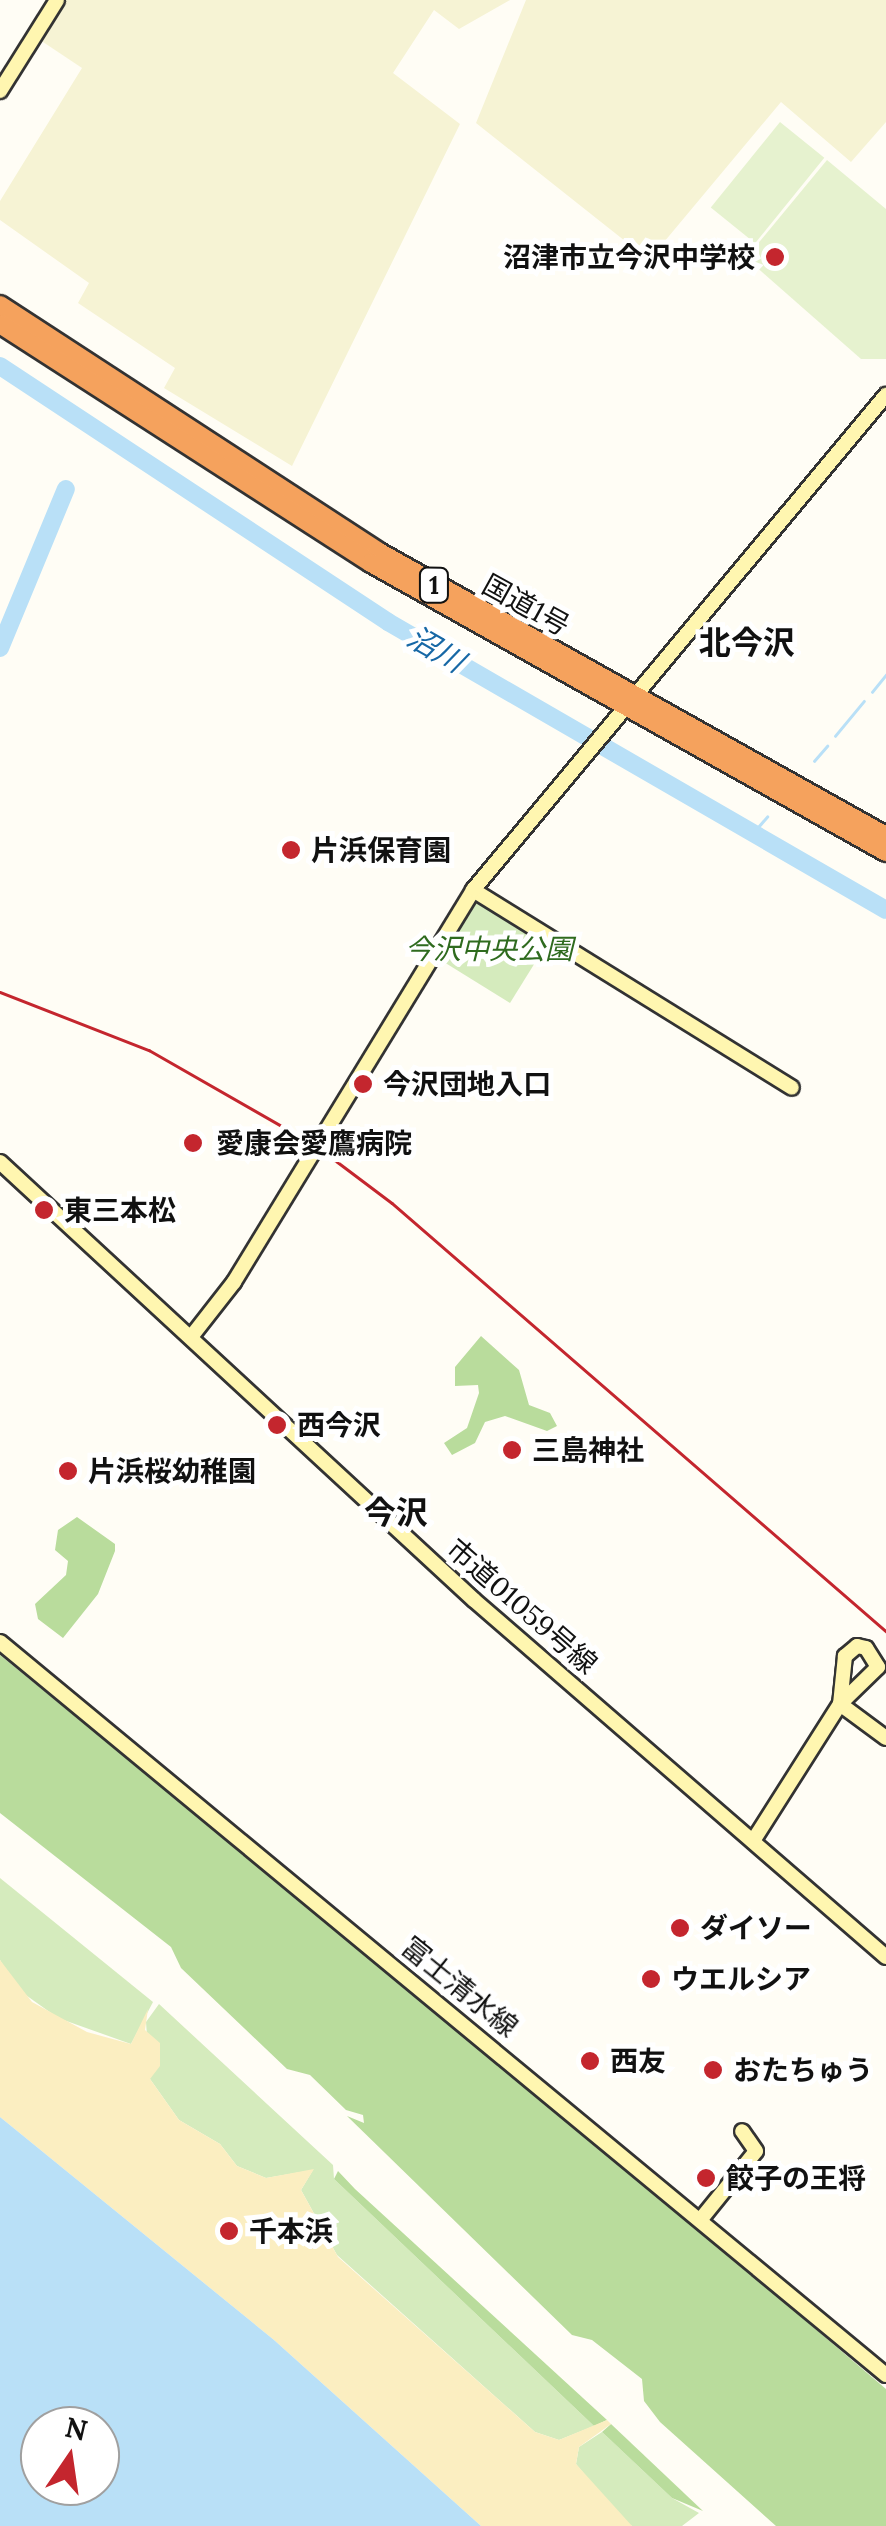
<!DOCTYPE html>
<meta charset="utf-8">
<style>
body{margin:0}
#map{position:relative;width:886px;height:2526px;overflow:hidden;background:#fffdf5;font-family:Lora,"Noto Sans JP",serif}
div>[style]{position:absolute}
.farmland>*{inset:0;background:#f6f3d4}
.green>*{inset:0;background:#d5ebbd}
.forest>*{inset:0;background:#b9dc9c}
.sand>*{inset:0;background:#fbeec1}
.pitch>*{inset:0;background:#e6f2cf;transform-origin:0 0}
.water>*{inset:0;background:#b9e0f7}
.stream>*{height:2.5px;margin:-1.25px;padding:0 1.25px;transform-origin:1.25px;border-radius:1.25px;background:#b9e0f7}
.river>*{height:18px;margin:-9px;padding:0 9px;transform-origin:9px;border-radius:9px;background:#b9e0f7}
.roads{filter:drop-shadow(2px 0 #333) drop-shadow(-2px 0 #333) drop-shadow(0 2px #333) drop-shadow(0 -2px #333)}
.secondary>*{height:14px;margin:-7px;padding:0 7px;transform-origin:7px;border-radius:7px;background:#fff6b0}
.highway>*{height:18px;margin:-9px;padding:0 9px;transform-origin:9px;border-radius:9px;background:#f5a25d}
.rail>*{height:2.5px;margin:-1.25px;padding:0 1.25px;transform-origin:1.25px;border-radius:1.25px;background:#c4262e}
.dots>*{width:28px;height:28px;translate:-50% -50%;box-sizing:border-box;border:5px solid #fff;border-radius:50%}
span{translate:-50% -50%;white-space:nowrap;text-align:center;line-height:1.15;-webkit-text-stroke:10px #fff;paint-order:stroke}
.shield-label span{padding:2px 8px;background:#fff;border:2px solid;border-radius:8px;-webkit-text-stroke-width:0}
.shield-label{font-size:25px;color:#111;font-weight:700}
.poi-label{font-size:28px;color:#111;font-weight:700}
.right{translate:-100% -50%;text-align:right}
.left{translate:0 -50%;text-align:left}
.street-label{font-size:28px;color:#111}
.park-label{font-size:28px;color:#2f6b1f;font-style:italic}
.water-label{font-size:30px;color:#1768a6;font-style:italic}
.quarter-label{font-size:32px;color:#111;font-weight:700}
.north{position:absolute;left:20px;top:2406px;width:100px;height:100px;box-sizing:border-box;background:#fff;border:2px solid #a0a0a0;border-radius:50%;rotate:13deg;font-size:28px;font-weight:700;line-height:40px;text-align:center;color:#111}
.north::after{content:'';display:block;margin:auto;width:35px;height:45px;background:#c4262e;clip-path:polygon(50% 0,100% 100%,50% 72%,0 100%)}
</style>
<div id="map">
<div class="farmland">
<div style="clip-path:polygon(65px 0,510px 0,459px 29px,434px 10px,393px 73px,460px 124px,292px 466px,164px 388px,175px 368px,78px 303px,89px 283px,0 220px,0 201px,82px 68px,40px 40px)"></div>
<div style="clip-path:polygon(526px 0,886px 0,886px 122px,851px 162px,781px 102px,649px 260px,476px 123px)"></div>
</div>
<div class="green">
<div style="clip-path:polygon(478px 902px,546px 945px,510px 1003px,439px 959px,469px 904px)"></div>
<div style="clip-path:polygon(0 1878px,153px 2002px,131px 2044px,58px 2018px,16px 1988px,0 1960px)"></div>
<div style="clip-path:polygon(159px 2004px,333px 2165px,334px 2179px,594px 2426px,559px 2440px,535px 2432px,337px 2255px,301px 2190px,313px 2170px,266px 2178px,237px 2166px,220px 2144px,179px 2120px,150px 2079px,146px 2022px)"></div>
<div style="clip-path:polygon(602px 2432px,672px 2498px,699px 2513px,682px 2526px,632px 2526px,620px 2518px,576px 2464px,579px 2447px)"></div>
</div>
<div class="forest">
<div style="clip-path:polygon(481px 1336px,519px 1370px,529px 1405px,550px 1413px,557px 1426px,547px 1431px,505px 1416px,485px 1422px,475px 1443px,452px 1455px,444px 1443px,467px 1428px,479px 1393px,478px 1385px,455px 1386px,455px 1367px)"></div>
<div style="clip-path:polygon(77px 1517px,115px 1544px,115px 1551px,98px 1594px,63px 1638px,38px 1619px,35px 1604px,66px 1575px,68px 1561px,55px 1550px,58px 1530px)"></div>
<div style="clip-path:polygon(0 1655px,560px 2112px,886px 2389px,886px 2526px,776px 2526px,660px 2422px,644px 2401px,642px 2379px,592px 2340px,572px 2335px,347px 2116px,364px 2123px,363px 2115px,346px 2110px,310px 2075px,287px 2069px,181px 1968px,171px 1947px,0 1813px)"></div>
<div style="clip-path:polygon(338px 2171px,355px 2189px,607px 2420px,594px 2426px,334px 2179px)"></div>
<div style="clip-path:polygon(611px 2424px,703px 2511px,672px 2498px,602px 2432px)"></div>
</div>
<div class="sand">
<div style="clip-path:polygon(0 1960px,32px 2002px,87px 2032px,131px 2044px,148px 2009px,145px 2030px,160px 2043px,160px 2066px,150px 2079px,179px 2120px,220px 2144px,237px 2166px,266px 2178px,314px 2169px,301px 2190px,338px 2257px,535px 2432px,559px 2440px,607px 2420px,611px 2424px,579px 2447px,576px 2464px,632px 2526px,481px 2526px,274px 2340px,0 2117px)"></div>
</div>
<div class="pitch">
<div style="left:780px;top:122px;width:57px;height:110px;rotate:39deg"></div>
<div style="clip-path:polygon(827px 160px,886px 209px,886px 359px,861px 359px,746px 258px)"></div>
</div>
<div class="water">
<div style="clip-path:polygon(evenodd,0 2117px,274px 2340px,481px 2526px,0 2526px,0 2117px,100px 2426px,100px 2486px,40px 2486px,40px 2426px,100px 2426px)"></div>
</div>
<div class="stream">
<div style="left:872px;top:692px;width:22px;rotate:-51deg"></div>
<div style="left:835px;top:736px;width:45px;rotate:-50.4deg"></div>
<div style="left:814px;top:761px;width:20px;rotate:-49deg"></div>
<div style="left:752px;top:834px;width:23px;rotate:-49deg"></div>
</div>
<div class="river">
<div style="left:0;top:366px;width:465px;rotate:33.4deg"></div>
<div style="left:388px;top:622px;width:575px;rotate:30.04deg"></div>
<div style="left:0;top:648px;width:172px;rotate:-67.5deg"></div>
</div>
<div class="roads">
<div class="secondary">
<div style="left:0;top:91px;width:107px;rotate:-57.9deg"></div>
<div style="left:473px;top:890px;width:375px;rotate:31.8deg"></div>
<div style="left:0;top:1162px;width:645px;rotate:42.74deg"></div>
<div style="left:474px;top:1600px;width:545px;rotate:40.91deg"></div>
<div style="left:191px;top:1337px;width:70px;rotate:-52deg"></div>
<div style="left:234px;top:1282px;width:459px;rotate:-58.6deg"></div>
<div style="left:473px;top:890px;width:645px;rotate:-50.16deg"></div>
<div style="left:0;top:1642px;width:1150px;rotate:39.6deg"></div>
<div style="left:840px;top:1704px;width:57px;rotate:36.5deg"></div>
<div style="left:753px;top:1841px;width:162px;rotate:-57.6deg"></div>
<div style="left:840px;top:1704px;width:53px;rotate:-44.2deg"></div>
<div style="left:878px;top:1667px;width:22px;rotate:-122deg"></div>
<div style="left:866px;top:1648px;width:9px;rotate:-167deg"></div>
<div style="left:857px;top:1646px;width:16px;rotate:140deg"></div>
<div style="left:845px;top:1656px;width:48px;rotate:95.9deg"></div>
<div style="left:701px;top:2219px;width:87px;rotate:-51deg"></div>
<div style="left:756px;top:2151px;width:24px;rotate:-125deg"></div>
</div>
<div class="highway">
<div style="left:0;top:305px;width:450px;rotate:33.1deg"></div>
<div style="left:377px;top:551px;width:583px;rotate:29.25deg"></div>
<div style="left:0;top:324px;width:441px;rotate:32.8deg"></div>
<div style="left:371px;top:563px;width:591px;rotate:29.3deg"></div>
</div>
</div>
<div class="rail">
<div style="left:0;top:992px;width:160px;rotate:21.3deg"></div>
<div style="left:149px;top:1050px;width:191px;rotate:29.8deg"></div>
<div style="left:315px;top:1145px;width:96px;rotate:37deg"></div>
<div style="left:392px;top:1203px;width:654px;rotate:40.91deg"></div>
</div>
<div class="dots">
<div style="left:775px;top:257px;background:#c4262e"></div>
<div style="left:291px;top:850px;background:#c4262e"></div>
<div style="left:363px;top:1084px;background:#c4262e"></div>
<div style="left:193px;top:1143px;background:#c4262e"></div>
<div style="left:44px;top:1210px;background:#c4262e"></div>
<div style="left:277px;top:1425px;background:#c4262e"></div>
<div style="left:512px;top:1450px;background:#c4262e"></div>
<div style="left:68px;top:1471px;background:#c4262e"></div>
<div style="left:680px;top:1928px;background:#c4262e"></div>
<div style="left:651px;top:1979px;background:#c4262e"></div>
<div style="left:590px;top:2061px;background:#c4262e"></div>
<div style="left:713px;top:2070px;background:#c4262e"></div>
<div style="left:706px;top:2178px;background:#c4262e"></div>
<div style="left:229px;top:2231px;background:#c4262e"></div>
</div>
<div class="shield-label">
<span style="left:434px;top:585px">1</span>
</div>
<div class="poi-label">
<span class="right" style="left:755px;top:257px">沼津市立今沢中学校</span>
<span class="left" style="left:311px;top:850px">片浜保育園</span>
<span class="left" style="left:383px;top:1084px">今沢団地入口</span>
<span class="left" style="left:216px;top:1143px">愛康会愛鷹病院</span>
<span class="left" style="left:64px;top:1210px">東三本松</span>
<span class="left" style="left:297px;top:1425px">西今沢</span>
<span class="left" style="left:532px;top:1450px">三島神社</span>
<span class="left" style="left:88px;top:1471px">片浜桜幼稚園</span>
<span class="left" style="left:700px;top:1928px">ダイソー</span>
<span class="left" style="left:671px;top:1979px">ウエルシア</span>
<span class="left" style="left:610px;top:2061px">西友</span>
<span class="left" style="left:733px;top:2070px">おたちゅう</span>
<span class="left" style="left:726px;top:2178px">餃子の王将</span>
<span class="left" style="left:249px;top:2231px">千本浜</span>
</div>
<div class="street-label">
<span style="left:526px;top:605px;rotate:29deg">国道1号</span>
<span style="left:522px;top:1606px;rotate:41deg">市道01059号線</span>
<span style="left:460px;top:1987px;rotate:39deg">富士清水線</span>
</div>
<div class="park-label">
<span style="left:489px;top:949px">今沢中央公園</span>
</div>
<div class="water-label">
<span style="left:436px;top:649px;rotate:30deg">沼川</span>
</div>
<div class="quarter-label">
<span style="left:747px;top:643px">北今沢</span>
<span style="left:396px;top:1513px">今沢</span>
</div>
<div class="north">N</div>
</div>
